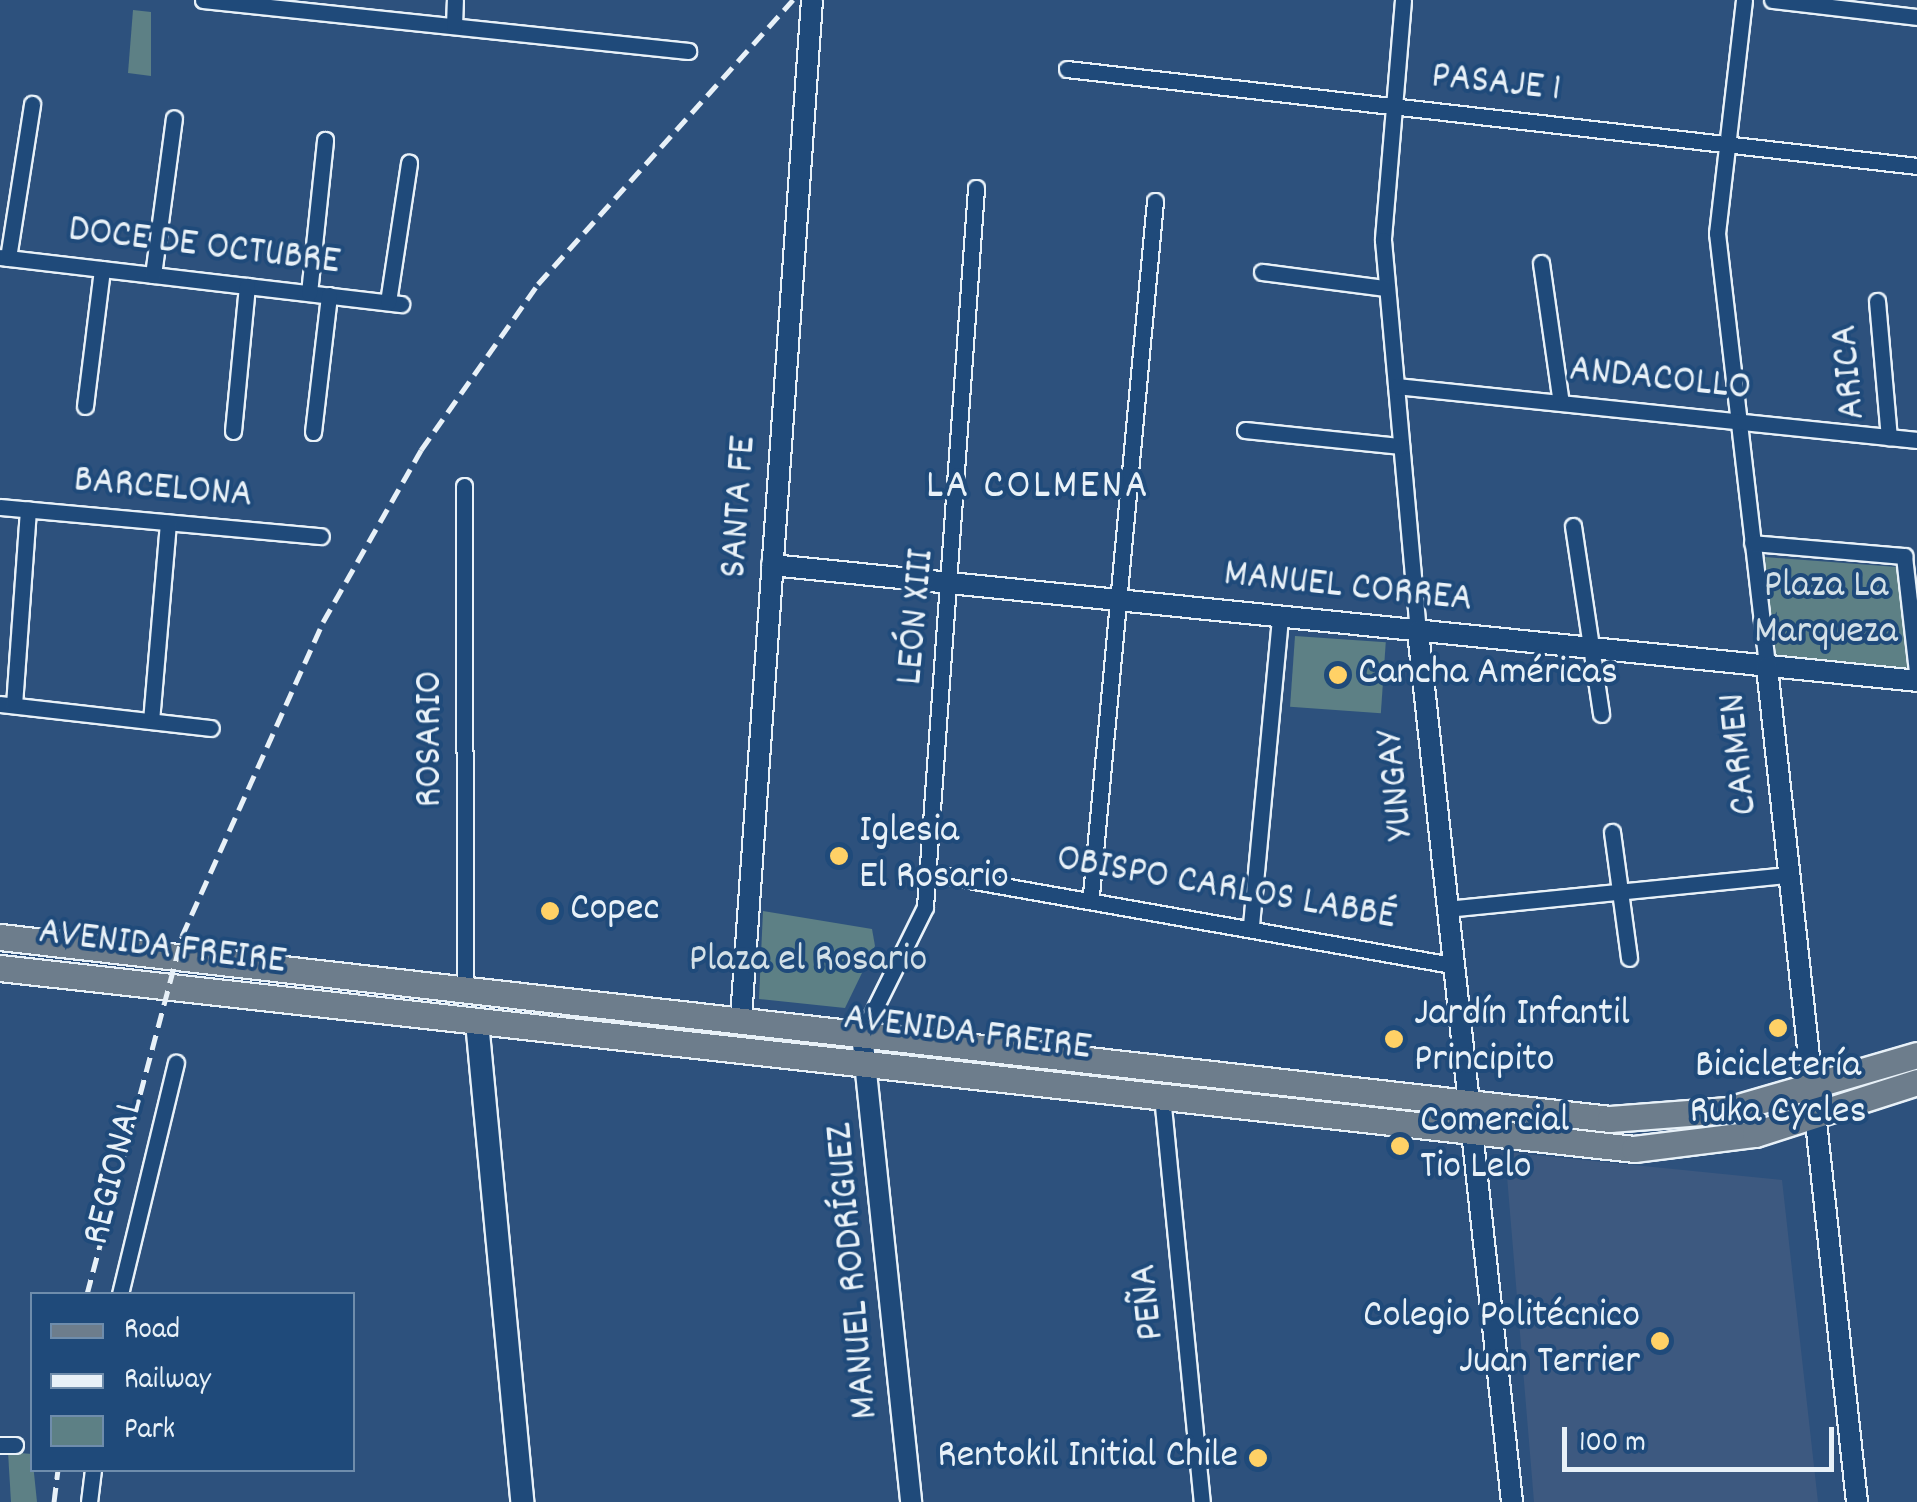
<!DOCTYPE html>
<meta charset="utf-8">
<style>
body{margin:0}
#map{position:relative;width:1917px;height:1502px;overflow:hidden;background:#2d517d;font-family:Dekko,sans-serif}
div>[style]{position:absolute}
.built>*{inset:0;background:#3d5980}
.round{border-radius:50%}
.green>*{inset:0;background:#5d8085;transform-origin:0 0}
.roads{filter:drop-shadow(2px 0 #e8f1f8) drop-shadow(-2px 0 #e8f1f8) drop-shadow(0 2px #e8f1f8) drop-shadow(0 -2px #e8f1f8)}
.minor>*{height:15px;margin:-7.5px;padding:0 7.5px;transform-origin:7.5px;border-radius:7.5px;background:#1f4a7a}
.tertiary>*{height:20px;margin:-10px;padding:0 10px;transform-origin:10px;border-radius:10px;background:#1f4a7a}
.secondary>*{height:22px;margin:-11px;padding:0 11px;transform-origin:11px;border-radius:11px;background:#1f4a7a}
.primary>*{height:25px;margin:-12.5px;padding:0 12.5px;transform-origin:12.5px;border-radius:12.5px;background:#6d7d8c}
.rail>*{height:5px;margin-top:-2.5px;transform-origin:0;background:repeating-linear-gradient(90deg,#e8f1f8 0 15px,transparent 0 23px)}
.dots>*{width:28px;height:28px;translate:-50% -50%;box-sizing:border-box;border:5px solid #1f4a7a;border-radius:50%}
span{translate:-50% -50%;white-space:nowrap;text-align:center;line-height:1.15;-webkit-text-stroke:8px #1f4a7a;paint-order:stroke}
.street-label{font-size:40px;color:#e8f1f8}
.park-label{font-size:40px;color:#d3e0e7}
.poi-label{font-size:40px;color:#e8f1f8}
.left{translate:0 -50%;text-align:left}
.right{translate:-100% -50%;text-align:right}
.neighbourhood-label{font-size:42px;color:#e8f1f8;letter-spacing:2.5px}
.legend{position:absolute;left:30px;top:1292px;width:325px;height:180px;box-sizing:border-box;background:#1f4a7a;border:2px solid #6f8dac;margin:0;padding:12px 18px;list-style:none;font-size:30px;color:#e8f1f8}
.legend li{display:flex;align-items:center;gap:20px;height:50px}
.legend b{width:50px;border:2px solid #6f8dac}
.scale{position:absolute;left:1562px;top:1427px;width:272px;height:45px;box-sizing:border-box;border:5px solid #e8f1f8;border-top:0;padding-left:12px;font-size:30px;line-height:35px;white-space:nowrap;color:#e8f1f8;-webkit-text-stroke:8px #1f4a7a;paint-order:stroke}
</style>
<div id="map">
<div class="built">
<div class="round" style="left:1380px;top:1025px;width:28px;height:28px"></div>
<div style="clip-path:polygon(1505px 1152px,1782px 1180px,1818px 1502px,1534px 1502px)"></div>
</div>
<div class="green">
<div style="clip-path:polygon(133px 10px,151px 12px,151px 76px,128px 73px)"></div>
<div style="clip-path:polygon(1765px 557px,1897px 567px,1908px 668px,1774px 656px)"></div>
<div style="left:1295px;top:636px;width:91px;height:71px;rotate:4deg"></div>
<div style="clip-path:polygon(763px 911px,872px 929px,875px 946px,845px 1008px,759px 999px)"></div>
<div style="clip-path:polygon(8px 1452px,32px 1454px,37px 1502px,11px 1502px)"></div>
</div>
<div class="roads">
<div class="minor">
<div style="left:203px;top:0;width:488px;rotate:6deg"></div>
<div style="left:1403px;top:0;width:241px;rotate:94.8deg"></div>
<div style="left:1383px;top:240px;width:393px;rotate:84.9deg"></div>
<div style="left:1744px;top:0;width:235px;rotate:96.6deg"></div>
<div style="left:1717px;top:233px;width:437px;rotate:83.4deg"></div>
<div style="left:1772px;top:0;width:146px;rotate:6.7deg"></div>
<div style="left:454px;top:26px;width:26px;rotate:-88deg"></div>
<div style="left:1067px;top:69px;width:856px;rotate:6.51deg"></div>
<div style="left:0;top:257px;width:404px;rotate:6.7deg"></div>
<div style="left:8px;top:258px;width:156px;rotate:-81.1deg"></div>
<div style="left:1541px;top:263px;width:141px;rotate:81.9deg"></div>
<div style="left:1262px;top:272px;width:125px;rotate:7.4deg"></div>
<div style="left:153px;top:275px;width:158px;rotate:-82.4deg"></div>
<div style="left:309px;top:293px;width:154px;rotate:-84deg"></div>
<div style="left:1877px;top:301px;width:137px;rotate:85deg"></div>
<div style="left:388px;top:302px;width:141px;rotate:-81.4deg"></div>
<div style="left:1396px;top:386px;width:524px;rotate:5.92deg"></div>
<div style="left:85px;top:406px;width:138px;rotate:-82.9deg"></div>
<div style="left:1245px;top:430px;width:157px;rotate:5.9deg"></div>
<div style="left:233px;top:431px;width:146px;rotate:-84.5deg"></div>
<div style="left:313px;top:432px;width:138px;rotate:-83.3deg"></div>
<div style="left:464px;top:486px;width:505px;rotate:89.89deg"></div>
<div style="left:0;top:507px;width:322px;rotate:5.2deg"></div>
<div style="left:1573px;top:526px;width:190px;rotate:81.5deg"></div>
<div style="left:1752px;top:543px;width:153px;rotate:4.9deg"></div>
<div style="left:1904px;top:556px;width:116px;rotate:83.6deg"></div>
<div style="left:0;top:704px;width:212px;rotate:6.5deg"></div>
<div style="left:14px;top:705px;width:196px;rotate:-85.9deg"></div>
<div style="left:151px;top:721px;width:199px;rotate:-85.1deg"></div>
<div style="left:1612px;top:832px;width:127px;rotate:82.3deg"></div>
<div style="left:929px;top:873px;width:531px;rotate:9.98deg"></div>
<div style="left:1091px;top:895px;width:697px;rotate:-84.73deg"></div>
<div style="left:1446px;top:909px;width:344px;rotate:-5.7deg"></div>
<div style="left:1251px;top:925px;width:309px;rotate:-84.6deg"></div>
<div style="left:862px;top:1034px;width:142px;rotate:-63.6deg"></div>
<div style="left:925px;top:907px;width:721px;rotate:-85.94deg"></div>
<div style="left:1162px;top:1096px;width:408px;rotate:84.4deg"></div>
<div style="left:120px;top:1294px;width:238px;rotate:-76.4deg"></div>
<div style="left:0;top:1445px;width:15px"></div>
<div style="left:89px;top:1502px;width:32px;rotate:-83deg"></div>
</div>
<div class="tertiary">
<div style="left:772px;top:565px;width:1151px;rotate:5.78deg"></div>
<div style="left:1418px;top:631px;width:876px;rotate:83.84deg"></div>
<div style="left:1767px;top:667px;width:840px;rotate:83.85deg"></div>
<div style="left:741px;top:1018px;width:1020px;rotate:-86.01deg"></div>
<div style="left:862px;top:1034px;width:471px;rotate:84deg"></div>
</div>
<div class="secondary">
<div style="left:477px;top:1022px;width:482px;rotate:84.6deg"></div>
</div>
<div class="primary">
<div style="left:0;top:937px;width:1620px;rotate:6.45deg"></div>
<div style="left:1610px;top:1119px;width:118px;rotate:-4.4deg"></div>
<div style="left:1728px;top:1110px;width:197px;rotate:-16.2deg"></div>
<div style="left:0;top:968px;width:1644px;rotate:6.32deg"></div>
<div style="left:1634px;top:1149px;width:122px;rotate:-7.1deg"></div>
<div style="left:1755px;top:1134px;width:170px;rotate:-17.8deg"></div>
</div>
</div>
<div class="rail">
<div style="left:87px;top:1294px;width:370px;rotate:-75.1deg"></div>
<div style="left:182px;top:936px;width:344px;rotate:-65.8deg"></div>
<div style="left:323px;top:622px;width:198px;rotate:-60.3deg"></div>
<div style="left:421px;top:450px;width:203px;rotate:-54.8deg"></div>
<div style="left:538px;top:284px;width:382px;rotate:-48.1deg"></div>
<div style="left:54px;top:1502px;width:32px;rotate:-83deg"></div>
</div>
<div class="dots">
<div style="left:1338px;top:675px;background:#ffd166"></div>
<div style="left:839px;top:856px;background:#ffd166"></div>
<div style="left:550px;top:911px;background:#ffd166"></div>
<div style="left:1778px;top:1028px;background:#ffd166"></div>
<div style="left:1394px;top:1039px;background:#ffd166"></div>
<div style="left:1400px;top:1146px;background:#ffd166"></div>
<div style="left:1660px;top:1341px;background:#ffd166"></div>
<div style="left:1258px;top:1458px;background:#ffd166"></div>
</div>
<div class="street-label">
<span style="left:1496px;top:85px;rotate:6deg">PASAJE 1</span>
<span style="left:204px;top:248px;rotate:7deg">DOCE DE OCTUBRE</span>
<span style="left:1851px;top:372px;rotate:-95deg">ARICA</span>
<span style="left:1660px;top:381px;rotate:6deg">ANDACOLLO</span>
<span style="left:163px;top:490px;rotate:5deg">BARCELONA</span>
<span style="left:741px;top:507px;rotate:-86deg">SANTA FE</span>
<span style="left:1348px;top:589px;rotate:6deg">MANUEL CORREA</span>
<span style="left:918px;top:617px;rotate:-85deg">LEÓN XIII</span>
<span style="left:432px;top:739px;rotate:-90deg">ROSARIO</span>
<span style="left:1741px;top:754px;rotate:-96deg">CARMEN</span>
<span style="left:1398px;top:785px;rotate:-96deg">YUNGAY</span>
<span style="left:1226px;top:890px;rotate:10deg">OBISPO CARLOS LABBÉ</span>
<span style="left:162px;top:949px;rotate:7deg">AVENIDA FREIRE</span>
<span style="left:967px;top:1035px;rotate:7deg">AVENIDA FREIRE</span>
<span style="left:116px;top:1171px;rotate:-76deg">REGIONAL</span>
<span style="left:855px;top:1271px;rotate:-95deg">MANUEL RODRÍGUEZ</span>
<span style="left:1150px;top:1302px;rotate:-96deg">PEÑA</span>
</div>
<div class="park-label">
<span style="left:1826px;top:611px">Plaza La<br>Marqueza</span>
<span style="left:808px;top:962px">Plaza el Rosario</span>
</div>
<div class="poi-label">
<span class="left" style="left:1358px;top:675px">Cancha Américas</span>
<span class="left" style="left:859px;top:856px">Iglesia<br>El Rosario</span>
<span class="left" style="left:570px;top:911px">Copec</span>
<span class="left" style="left:1414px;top:1039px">Jardín Infantil<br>Principito</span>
<span style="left:1778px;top:1091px">Bicicletería<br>Ruka Cycles</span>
<span class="left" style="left:1420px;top:1146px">Comercial<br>Tio Lelo</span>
<span class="right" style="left:1640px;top:1341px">Colegio Politécnico<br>Juan Terrier</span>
<span class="right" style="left:1238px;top:1458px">Rentokil Initial Chile</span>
</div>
<div class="neighbourhood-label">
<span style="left:1038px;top:488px">LA COLMENA</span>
</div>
<ul class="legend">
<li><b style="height:12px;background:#6d7d8c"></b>Road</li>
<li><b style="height:12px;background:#e8f1f8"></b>Railway</li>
<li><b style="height:28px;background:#5d8085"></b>Park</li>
</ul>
<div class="scale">100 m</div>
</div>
